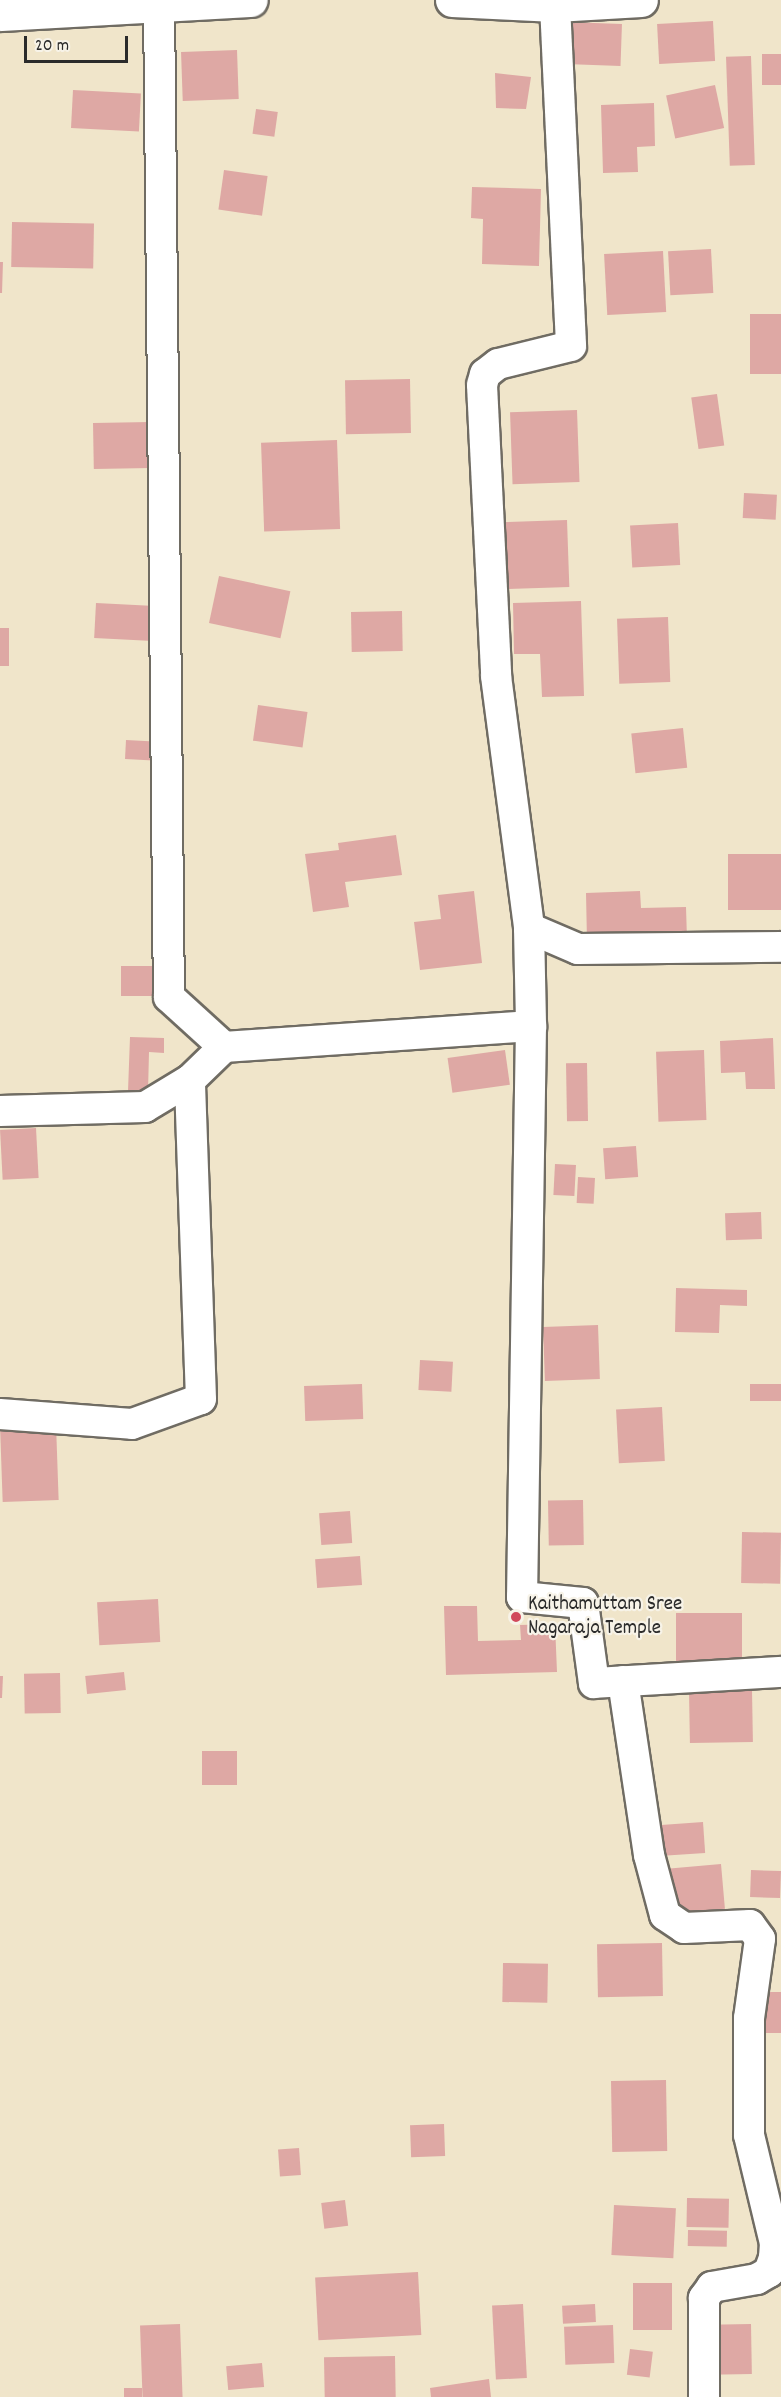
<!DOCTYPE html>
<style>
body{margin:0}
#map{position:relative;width:781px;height:2397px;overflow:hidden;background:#f0e5ca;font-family:Dekko,sans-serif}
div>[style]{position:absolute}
.building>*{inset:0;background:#dea8a4;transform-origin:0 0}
.roads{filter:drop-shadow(2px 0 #706c63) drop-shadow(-2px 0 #706c63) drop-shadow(0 2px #706c63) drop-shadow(0 -2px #706c63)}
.minor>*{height:30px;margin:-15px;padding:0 15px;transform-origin:15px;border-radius:15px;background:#fff}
.secondary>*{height:33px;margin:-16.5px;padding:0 16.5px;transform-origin:16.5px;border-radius:16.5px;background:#fff}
.dots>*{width:16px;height:16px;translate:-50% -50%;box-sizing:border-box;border:3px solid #f7f3e8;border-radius:50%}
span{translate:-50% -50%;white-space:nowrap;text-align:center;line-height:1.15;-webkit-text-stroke:4.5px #f7f3e8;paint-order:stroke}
.poi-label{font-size:21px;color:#2b2b2b}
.left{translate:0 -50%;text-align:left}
.scale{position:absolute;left:24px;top:36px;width:104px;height:27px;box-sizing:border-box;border:3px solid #2b2b2b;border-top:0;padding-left:8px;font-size:18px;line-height:21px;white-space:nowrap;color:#2b2b2b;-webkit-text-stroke:4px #f7f3e8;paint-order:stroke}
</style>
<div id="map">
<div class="building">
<div style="left:713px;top:21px;width:40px;height:56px;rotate:87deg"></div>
<div style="left:567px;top:22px;width:55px;height:42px;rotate:2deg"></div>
<div style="left:237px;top:50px;width:49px;height:56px;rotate:88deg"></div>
<div style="left:762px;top:54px;width:19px;height:31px"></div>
<div style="left:751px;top:56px;width:109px;height:25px;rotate:88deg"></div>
<div style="clip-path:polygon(495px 73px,531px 77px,526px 109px,496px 108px)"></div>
<div style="left:715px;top:85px;width:44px;height:50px;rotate:78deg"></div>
<div style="left:73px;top:90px;width:68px;height:38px;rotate:3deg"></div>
<div style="clip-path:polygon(654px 103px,655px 146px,637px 147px,638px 172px,603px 173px,601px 105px)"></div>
<div style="left:256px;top:109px;width:22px;height:25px;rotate:8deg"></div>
<div style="left:224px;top:170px;width:44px;height:40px;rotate:8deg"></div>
<div style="clip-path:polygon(472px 187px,541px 189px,539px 266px,482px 264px,483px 219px,471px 218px)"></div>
<div style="left:12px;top:222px;width:82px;height:45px;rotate:1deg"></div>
<div style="left:711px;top:249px;width:44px;height:43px;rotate:87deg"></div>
<div style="left:663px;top:251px;width:61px;height:59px;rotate:87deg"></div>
<div style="clip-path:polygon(0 262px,3px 262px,2px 293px,0 293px)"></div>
<div style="left:750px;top:314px;width:31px;height:60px"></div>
<div style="left:410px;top:379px;width:54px;height:65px;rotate:89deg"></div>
<div style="left:717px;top:394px;width:52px;height:26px;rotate:82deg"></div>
<div style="left:577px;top:410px;width:72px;height:67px;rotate:88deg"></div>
<div style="left:150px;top:422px;width:46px;height:57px;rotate:89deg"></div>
<div style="left:337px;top:440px;width:89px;height:76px;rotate:88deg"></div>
<div style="left:744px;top:493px;width:33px;height:25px;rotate:3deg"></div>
<div style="left:567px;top:520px;width:67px;height:68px;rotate:88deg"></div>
<div style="left:678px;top:523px;width:42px;height:48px;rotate:87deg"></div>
<div style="left:219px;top:576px;width:73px;height:48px;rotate:12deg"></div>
<div style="clip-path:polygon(581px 601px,584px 696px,542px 697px,540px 654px,514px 654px,513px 603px)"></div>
<div style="left:96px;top:603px;width:54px;height:35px;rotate:3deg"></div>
<div style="left:402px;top:611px;width:40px;height:51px;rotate:89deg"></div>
<div style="left:668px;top:617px;width:65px;height:51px;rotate:88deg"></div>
<div style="left:0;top:628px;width:9px;height:38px"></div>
<div style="left:258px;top:705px;width:50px;height:36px;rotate:8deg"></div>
<div style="left:683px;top:728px;width:40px;height:52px;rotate:84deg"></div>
<div style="left:126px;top:740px;width:33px;height:19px;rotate:3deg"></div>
<div style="clip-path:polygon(396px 835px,402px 875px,345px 882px,349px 907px,313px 912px,305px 854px,339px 850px,338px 843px)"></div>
<div style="left:781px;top:854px;width:56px;height:53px;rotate:90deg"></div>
<div style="clip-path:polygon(474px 891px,482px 963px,420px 970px,414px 922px,441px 919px,438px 895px)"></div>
<div style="clip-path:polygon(640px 891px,641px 908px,686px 907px,687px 939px,587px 942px,586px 893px)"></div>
<div style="left:121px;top:966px;width:34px;height:30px"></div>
<div style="clip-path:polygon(130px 1037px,164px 1038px,164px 1053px,149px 1052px,148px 1092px,128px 1091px)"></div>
<div style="clip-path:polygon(773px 1038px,775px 1089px,746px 1089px,745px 1072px,721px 1073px,720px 1041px)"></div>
<div style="left:505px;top:1050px;width:35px;height:58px;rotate:82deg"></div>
<div style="left:704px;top:1050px;width:70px;height:48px;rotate:88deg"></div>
<div style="left:587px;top:1063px;width:58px;height:21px;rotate:89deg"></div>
<div style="left:36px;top:1128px;width:50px;height:36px;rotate:87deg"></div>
<div style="left:636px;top:1146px;width:31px;height:33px;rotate:86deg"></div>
<div style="left:555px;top:1164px;width:21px;height:31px;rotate:3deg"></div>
<div style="left:578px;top:1177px;width:17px;height:26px;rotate:3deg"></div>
<div style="left:761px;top:1212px;width:27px;height:36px;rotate:88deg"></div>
<div style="clip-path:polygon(676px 1288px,747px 1290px,747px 1306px,720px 1305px,719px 1333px,675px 1332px)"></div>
<div style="left:598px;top:1325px;width:54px;height:55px;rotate:88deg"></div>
<div style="left:420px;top:1360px;width:33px;height:30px;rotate:3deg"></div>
<div style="left:362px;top:1384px;width:35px;height:58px;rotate:88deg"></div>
<div style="left:781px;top:1384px;width:17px;height:31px;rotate:90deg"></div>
<div style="left:662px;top:1407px;width:54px;height:46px;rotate:87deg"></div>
<div style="left:56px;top:1424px;width:76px;height:56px;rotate:88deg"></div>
<div style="left:583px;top:1500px;width:45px;height:35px;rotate:89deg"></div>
<div style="left:350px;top:1511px;width:32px;height:31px;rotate:86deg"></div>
<div style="left:742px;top:1532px;width:39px;height:51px;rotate:1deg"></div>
<div style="left:360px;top:1556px;width:29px;height:45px;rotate:86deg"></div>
<div style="left:158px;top:1599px;width:43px;height:61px;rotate:87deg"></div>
<div style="clip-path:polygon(444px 1606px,477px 1606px,478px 1641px,521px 1640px,520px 1625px,555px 1624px,557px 1672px,446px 1675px)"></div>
<div style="left:676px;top:1613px;width:66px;height:48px"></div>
<div style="left:124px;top:1672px;width:18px;height:39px;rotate:84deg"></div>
<div style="left:60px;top:1673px;width:40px;height:36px;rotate:89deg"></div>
<div style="clip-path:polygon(0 1676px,3px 1676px,2px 1698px,0 1698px)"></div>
<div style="left:752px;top:1690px;width:52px;height:63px;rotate:89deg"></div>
<div style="left:202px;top:1751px;width:35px;height:34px"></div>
<div style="left:703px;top:1822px;width:31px;height:42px;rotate:86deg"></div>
<div style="left:721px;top:1864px;width:45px;height:54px;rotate:85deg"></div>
<div style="left:751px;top:1870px;width:30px;height:27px;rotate:2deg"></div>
<div style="left:662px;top:1943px;width:53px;height:65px;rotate:89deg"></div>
<div style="left:503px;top:1963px;width:45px;height:39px;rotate:1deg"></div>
<div style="left:781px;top:1992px;width:41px;height:23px;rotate:90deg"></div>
<div style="left:666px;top:2080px;width:71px;height:55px;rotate:89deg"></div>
<div style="left:444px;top:2124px;width:32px;height:34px;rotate:88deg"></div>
<div style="left:299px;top:2148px;width:27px;height:21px;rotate:86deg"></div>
<div style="left:687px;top:2198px;width:42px;height:29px;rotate:1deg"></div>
<div style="left:345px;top:2200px;width:26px;height:24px;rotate:83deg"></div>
<div style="left:614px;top:2205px;width:62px;height:50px;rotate:3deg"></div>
<div style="left:688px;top:2230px;width:39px;height:16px;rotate:1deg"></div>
<div style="left:418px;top:2272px;width:63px;height:103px;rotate:87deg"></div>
<div style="left:633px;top:2283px;width:39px;height:47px"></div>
<div style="left:523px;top:2304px;width:74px;height:31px;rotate:87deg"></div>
<div style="left:595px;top:2304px;width:18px;height:33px;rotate:87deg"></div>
<div style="left:180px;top:2324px;width:73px;height:40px;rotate:88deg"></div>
<div style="left:751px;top:2324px;width:50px;height:42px;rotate:89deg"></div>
<div style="left:613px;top:2325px;width:38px;height:49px;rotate:88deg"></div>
<div style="left:630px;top:2349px;width:23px;height:26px;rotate:7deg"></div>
<div style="left:395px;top:2356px;width:41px;height:71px;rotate:89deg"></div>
<div style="left:262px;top:2363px;width:24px;height:36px;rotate:85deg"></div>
<div style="clip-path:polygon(489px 2379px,491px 2397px,431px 2397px,430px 2388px)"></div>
<div style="left:124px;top:2388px;width:18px;height:9px"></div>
</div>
<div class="roads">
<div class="minor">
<div style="left:159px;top:0;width:997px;rotate:89.43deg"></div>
<div style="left:169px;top:997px;width:74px;rotate:42.3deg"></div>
<div style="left:555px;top:5px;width:341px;rotate:87.3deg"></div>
<div style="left:571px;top:346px;width:75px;rotate:166.1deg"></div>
<div style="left:498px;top:364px;width:16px;rotate:142deg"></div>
<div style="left:485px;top:374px;width:11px;rotate:105deg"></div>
<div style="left:482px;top:385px;width:291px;rotate:87.2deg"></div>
<div style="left:496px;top:676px;width:254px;rotate:82.5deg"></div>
<div style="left:529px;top:928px;width:53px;rotate:23.2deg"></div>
<div style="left:578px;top:949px;width:203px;rotate:-0.6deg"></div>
<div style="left:529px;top:928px;width:98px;rotate:88.8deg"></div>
<div style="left:531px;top:1026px;width:571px;rotate:90.9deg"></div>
<div style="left:522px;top:1597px;width:61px;rotate:5.6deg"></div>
<div style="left:583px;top:1603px;width:81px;rotate:82.2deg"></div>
<div style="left:594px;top:1683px;width:187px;rotate:-3.4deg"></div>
<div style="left:0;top:1111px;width:145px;rotate:-1.6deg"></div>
<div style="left:145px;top:1107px;width:52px;rotate:-31deg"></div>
<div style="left:0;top:1414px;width:132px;rotate:4.3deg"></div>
<div style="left:132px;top:1424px;width:73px;rotate:-19.9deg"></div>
<div style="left:201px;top:1399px;width:319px;rotate:-92deg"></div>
<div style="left:190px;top:1080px;width:47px;rotate:-44.1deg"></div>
<div style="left:224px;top:1047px;width:308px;rotate:-3.9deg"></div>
<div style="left:623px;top:1681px;width:176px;rotate:81.5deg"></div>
<div style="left:649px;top:1855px;width:62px;rotate:75.1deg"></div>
<div style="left:665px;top:1915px;width:23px;rotate:34deg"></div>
<div style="left:684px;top:1928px;width:66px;rotate:-2.6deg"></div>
<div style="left:750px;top:1925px;width:17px;rotate:54deg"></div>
<div style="left:760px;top:1939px;width:80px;rotate:97.9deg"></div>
<div style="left:749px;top:2018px;width:117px;rotate:90deg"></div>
<div style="left:749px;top:2135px;width:111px;rotate:76.5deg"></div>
<div style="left:775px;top:2243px;width:15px;rotate:94deg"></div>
<div style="left:774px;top:2258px;width:15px;rotate:110deg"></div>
<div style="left:769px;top:2272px;width:14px;rotate:150deg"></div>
<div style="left:757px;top:2279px;width:46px;rotate:169.9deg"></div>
<div style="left:712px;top:2287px;width:14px;rotate:126deg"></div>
<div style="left:704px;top:2298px;width:99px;rotate:90deg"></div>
</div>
<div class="secondary">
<div style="left:452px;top:0;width:103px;rotate:2.8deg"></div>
<div style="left:555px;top:5px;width:86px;rotate:-3.3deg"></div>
<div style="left:0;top:14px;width:251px;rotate:-3.2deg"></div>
</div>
</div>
<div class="dots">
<div style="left:516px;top:1617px;background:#d1495b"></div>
</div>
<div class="poi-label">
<span class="left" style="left:528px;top:1617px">Kaithamuttam Sree<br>Nagaraja Temple</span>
</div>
<div class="scale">20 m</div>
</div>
